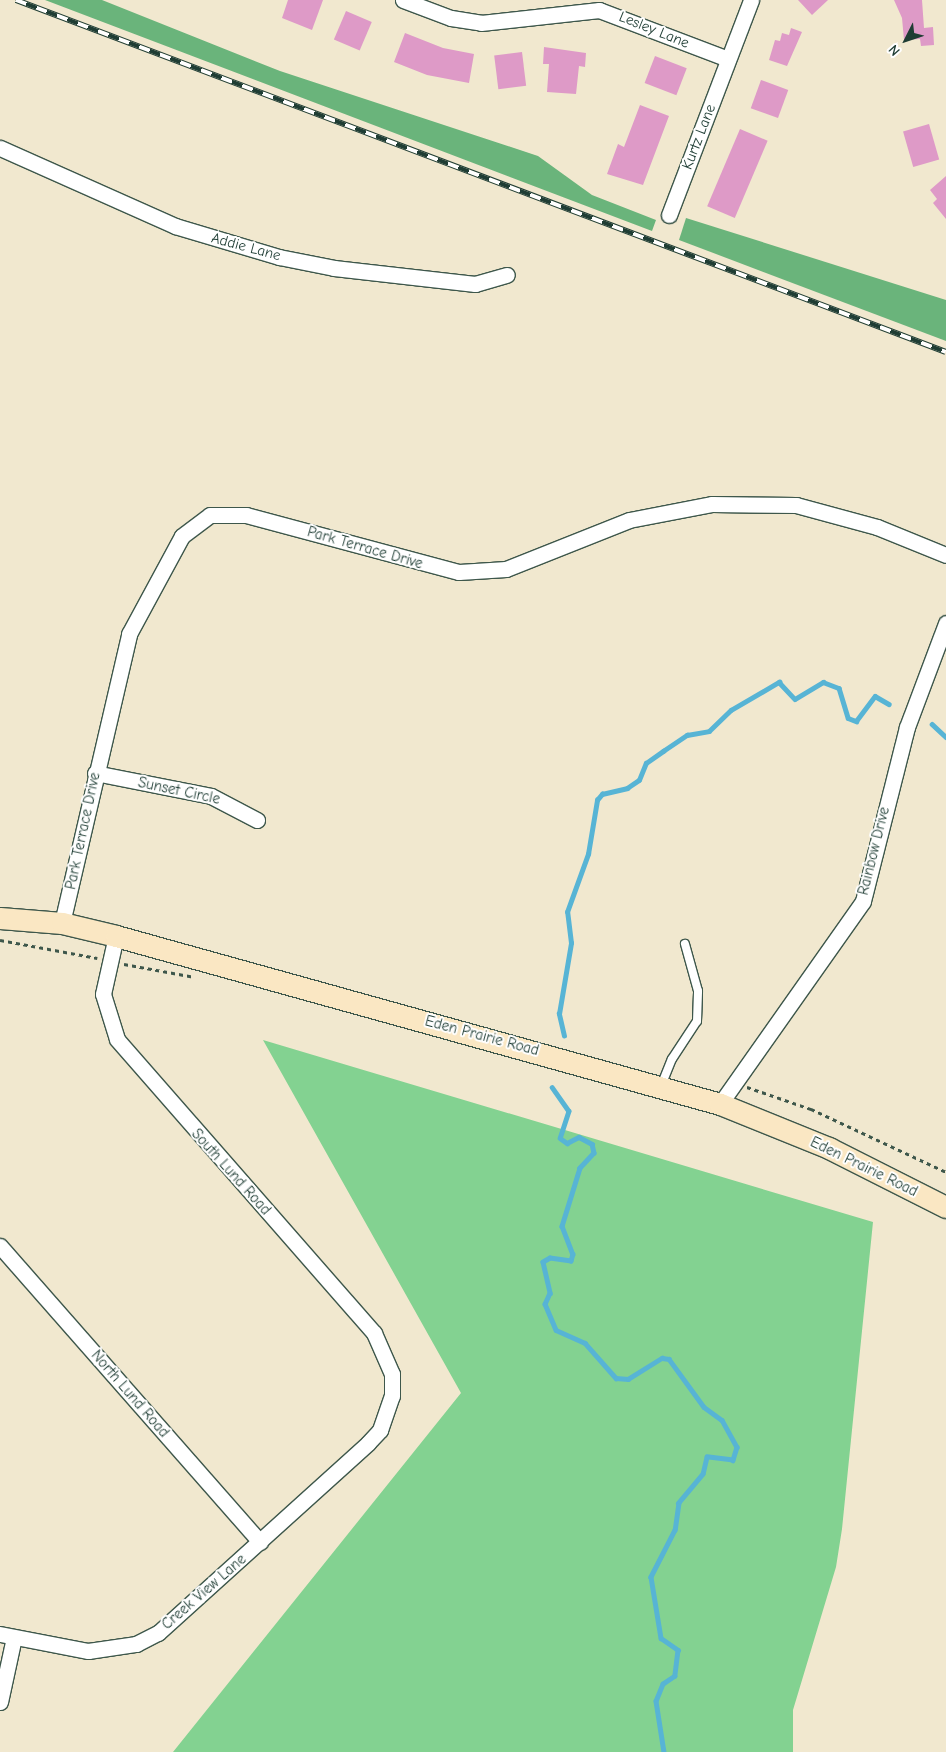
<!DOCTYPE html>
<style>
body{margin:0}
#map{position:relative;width:946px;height:1752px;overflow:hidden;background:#f1e8cf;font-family:"Comic Neue",sans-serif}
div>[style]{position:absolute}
.green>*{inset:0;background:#83d291}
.forest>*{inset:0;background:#6ab47b}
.stream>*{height:4.5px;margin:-2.25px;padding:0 2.25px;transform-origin:2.25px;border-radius:2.25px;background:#57b4d5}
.building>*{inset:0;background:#de9ac7;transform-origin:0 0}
.path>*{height:2.5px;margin-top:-1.25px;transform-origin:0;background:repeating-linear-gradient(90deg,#3e574b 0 4px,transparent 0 8px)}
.roads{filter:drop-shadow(1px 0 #3e574b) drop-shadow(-1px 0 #3e574b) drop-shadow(0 1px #3e574b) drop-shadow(0 -1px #3e574b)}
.lane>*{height:8px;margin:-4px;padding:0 4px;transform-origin:4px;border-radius:4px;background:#fff}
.street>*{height:15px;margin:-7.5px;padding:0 7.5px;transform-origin:7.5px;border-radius:7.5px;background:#fff}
.secondary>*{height:21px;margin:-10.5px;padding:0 10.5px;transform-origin:10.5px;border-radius:10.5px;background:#fae7c3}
.rail>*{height:5.5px;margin-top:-2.75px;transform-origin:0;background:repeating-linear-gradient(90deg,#fff 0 11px,#1f3d34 0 22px);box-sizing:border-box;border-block:1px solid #1f3d34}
span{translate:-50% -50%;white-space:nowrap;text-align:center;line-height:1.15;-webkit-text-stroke:4px #fff;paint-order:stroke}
.street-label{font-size:15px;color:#1f3d34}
.north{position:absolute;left:881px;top:15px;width:50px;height:50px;-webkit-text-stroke:4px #fff;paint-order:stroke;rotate:229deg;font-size:14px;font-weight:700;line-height:20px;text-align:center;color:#1f3d34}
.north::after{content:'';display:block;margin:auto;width:18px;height:22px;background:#1f3d34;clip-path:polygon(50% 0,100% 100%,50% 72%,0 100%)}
</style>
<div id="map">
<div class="green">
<div style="clip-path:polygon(263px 1040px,873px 1222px,842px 1529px,836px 1567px,793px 1710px,793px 1752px,173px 1752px,461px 1393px)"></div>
</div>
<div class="forest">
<div style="clip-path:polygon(45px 0,102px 0,280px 71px,538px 156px,592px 195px,656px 220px,652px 231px)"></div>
<div style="clip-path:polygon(686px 218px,946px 300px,946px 341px,679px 240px)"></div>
</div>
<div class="stream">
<div style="left:932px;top:724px;width:19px;rotate:43deg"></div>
<div style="left:564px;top:1036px;width:23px;rotate:-103deg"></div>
<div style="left:559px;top:1014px;width:72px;rotate:-80.4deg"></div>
<div style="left:571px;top:943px;width:31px;rotate:-97deg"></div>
<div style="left:567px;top:912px;width:62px;rotate:-70.1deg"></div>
<div style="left:588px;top:854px;width:55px;rotate:-80.5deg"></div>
<div style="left:597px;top:800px;width:8px;rotate:-50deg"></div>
<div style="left:602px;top:794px;width:26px;rotate:-13deg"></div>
<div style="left:627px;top:788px;width:14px;rotate:-34deg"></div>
<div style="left:639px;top:780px;width:18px;rotate:-68deg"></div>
<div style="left:646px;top:763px;width:21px;rotate:-35deg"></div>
<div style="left:663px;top:751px;width:29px;rotate:-34deg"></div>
<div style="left:687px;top:735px;width:22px;rotate:-10deg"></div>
<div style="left:709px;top:731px;width:30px;rotate:-44deg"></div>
<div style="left:731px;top:710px;width:56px;rotate:-30.3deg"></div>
<div style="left:779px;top:682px;width:23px;rotate:47deg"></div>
<div style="left:795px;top:699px;width:33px;rotate:-31deg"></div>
<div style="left:823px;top:682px;width:17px;rotate:21deg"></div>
<div style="left:839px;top:688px;width:31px;rotate:73deg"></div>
<div style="left:848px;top:718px;width:9px;rotate:21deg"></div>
<div style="left:856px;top:721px;width:31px;rotate:-53deg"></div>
<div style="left:875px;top:696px;width:16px;rotate:30deg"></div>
<div style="left:552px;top:1087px;width:29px;rotate:55deg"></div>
<div style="left:569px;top:1111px;width:28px;rotate:108deg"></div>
<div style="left:560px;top:1138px;width:9px;rotate:36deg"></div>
<div style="left:567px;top:1143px;width:13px;rotate:-27deg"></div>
<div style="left:579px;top:1137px;width:15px;rotate:28deg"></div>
<div style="left:592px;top:1144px;width:9px;rotate:77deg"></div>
<div style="left:594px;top:1153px;width:21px;rotate:133deg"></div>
<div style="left:580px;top:1168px;width:61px;rotate:107.2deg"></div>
<div style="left:562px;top:1226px;width:30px;rotate:69deg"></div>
<div style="left:573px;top:1254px;width:7px;rotate:106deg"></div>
<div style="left:571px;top:1261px;width:21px;rotate:-172deg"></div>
<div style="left:550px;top:1258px;width:8px;rotate:150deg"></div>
<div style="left:543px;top:1262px;width:32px;rotate:77deg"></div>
<div style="left:550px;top:1293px;width:12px;rotate:114deg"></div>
<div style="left:545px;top:1304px;width:28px;rotate:67deg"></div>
<div style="left:556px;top:1330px;width:32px;rotate:24deg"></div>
<div style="left:585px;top:1343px;width:47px;rotate:48.5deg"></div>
<div style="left:616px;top:1378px;width:12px;rotate:5deg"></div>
<div style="left:628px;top:1379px;width:40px;rotate:-32deg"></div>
<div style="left:662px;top:1358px;width:7px;rotate:8deg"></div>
<div style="left:669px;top:1359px;width:59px;rotate:53.9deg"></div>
<div style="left:704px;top:1407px;width:22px;rotate:36deg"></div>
<div style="left:722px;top:1420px;width:31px;rotate:61deg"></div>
<div style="left:737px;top:1447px;width:14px;rotate:107deg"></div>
<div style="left:733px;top:1460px;width:26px;rotate:-173deg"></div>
<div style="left:707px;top:1457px;width:17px;rotate:103deg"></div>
<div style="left:703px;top:1474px;width:38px;rotate:130deg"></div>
<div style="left:679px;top:1503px;width:27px;rotate:98deg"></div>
<div style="left:675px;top:1530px;width:53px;rotate:117.1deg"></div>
<div style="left:651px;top:1577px;width:62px;rotate:80.7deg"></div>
<div style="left:661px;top:1638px;width:21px;rotate:35deg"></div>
<div style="left:678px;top:1650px;width:26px;rotate:97deg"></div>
<div style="left:675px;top:1676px;width:14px;rotate:146deg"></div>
<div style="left:663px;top:1684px;width:18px;rotate:112deg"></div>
<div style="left:656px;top:1701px;width:52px;rotate:81.1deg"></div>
</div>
<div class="building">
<div style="clip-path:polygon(288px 0,323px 0,312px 30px,282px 18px)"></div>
<div style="clip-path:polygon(798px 0,828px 0,812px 15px)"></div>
<div style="clip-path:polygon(894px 0,922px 0,924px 28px,933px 27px,934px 45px,921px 46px,920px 39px,904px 40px,902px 18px)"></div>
<div style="left:346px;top:11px;width:28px;height:31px;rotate:23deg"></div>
<div style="clip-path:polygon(791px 28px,802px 32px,787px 66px,769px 60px,775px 40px,780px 41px,782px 33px,789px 35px)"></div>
<div style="clip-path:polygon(405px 33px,443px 48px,474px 54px,469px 83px,427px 75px,394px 62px)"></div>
<div style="clip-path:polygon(544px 47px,586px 53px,585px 67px,579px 66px,576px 94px,547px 92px,549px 64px,543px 64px)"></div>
<div style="left:522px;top:52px;width:34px;height:28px;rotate:83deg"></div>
<div style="left:655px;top:56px;width:34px;height:29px;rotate:21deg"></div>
<div style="left:761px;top:80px;width:29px;height:30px;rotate:20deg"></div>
<div style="clip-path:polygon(640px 105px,669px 116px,643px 185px,607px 174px,618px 144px,624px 147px)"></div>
<div style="left:929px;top:124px;width:37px;height:27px;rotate:74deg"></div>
<div style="left:740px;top:129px;width:30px;height:84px;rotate:23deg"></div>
<div style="clip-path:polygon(946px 176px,946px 219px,933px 203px,937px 199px,930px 190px)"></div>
</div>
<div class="path">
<div style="left:0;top:940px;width:99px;rotate:10.5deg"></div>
<div style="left:124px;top:964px;width:72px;rotate:10.4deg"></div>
<div style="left:747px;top:1087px;width:68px;rotate:19deg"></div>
<div style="left:811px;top:1109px;width:149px;rotate:25deg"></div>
</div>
<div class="roads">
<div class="lane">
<div style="left:661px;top:1086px;width:29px;rotate:-68deg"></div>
<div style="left:672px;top:1059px;width:45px;rotate:-56.7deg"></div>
<div style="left:697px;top:1021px;width:30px;rotate:-88deg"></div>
<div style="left:698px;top:991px;width:49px;rotate:-105.5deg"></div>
</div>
<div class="street">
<div style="left:403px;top:0;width:51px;rotate:20.6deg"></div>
<div style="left:451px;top:18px;width:30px;rotate:9deg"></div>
<div style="left:481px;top:23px;width:119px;rotate:-6.3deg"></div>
<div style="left:599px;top:10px;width:138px;rotate:20.8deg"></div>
<div style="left:0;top:148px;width:192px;rotate:24deg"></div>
<div style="left:175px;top:226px;width:109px;rotate:16.6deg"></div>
<div style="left:279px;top:257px;width:56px;rotate:11.3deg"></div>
<div style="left:334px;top:268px;width:142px;rotate:6.5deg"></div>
<div style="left:475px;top:284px;width:33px;rotate:-16deg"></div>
<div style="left:669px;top:215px;width:230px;rotate:-69.1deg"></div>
<div style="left:95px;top:773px;width:118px;rotate:11.2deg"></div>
<div style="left:211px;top:796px;width:52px;rotate:27.6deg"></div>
<div style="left:62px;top:923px;width:297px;rotate:-76.9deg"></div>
<div style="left:129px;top:634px;width:111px;rotate:-61.6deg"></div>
<div style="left:182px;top:536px;width:35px;rotate:-37deg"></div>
<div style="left:210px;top:515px;width:36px"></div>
<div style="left:246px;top:515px;width:220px;rotate:15deg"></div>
<div style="left:459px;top:572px;width:47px;rotate:-3.7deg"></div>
<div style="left:506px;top:569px;width:132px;rotate:-21.7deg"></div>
<div style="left:629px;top:520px;width:85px;rotate:-10.9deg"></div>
<div style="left:712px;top:504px;width:84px;rotate:0.7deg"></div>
<div style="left:796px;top:505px;width:84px;rotate:15.2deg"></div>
<div style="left:877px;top:527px;width:74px;rotate:22.1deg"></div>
<div style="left:720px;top:1104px;width:248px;rotate:-54.8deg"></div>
<div style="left:863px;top:901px;width:179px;rotate:-75.8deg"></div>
<div style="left:907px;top:727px;width:111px;rotate:-69.4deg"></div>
<div style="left:0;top:1246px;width:394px;rotate:48.7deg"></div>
<div style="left:0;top:1634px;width:90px;rotate:10.9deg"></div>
<div style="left:88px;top:1651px;width:49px;rotate:-8.3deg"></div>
<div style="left:136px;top:1644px;width:25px;rotate:-27deg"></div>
<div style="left:158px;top:1633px;width:283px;rotate:-42.1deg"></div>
<div style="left:368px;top:1443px;width:18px;rotate:-47deg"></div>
<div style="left:380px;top:1430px;width:36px;rotate:-71deg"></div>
<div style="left:392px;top:1396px;width:22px;rotate:-90deg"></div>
<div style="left:392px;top:1374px;width:45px;rotate:-113.7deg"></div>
<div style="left:374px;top:1333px;width:390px;rotate:-131.2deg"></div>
<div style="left:117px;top:1039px;width:47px;rotate:-107.3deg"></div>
<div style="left:103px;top:994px;width:59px;rotate:-77.4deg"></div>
<div style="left:0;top:1702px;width:66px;rotate:-77.8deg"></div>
</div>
<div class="secondary">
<div style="left:0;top:918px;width:62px;rotate:4.6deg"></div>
<div style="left:62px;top:923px;width:56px;rotate:13.5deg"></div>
<div style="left:116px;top:936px;width:627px;rotate:15.54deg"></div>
<div style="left:720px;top:1104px;width:118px;rotate:22deg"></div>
<div style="left:829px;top:1148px;width:131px;rotate:26.8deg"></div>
</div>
</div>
<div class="rail">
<div style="left:16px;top:0;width:994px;rotate:20.73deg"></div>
</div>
<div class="street-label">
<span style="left:654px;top:30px;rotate:22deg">Lesley Lane</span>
<span style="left:699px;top:137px;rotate:-69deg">Kurtz Lane</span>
<span style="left:246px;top:247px;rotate:15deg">Addie Lane</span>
<span style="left:365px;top:548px;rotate:16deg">Park Terrace Drive</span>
<span style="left:179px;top:791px;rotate:12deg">Sunset Circle</span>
<span style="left:83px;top:831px;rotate:-78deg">Park Terrace Drive</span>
<span style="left:874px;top:851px;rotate:-76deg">Rainbow Drive</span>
<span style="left:482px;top:1036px;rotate:15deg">Eden Prairie Road</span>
<span style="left:864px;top:1167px;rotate:26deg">Eden Prairie Road</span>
<span style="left:231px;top:1172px;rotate:48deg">South Lund Road</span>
<span style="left:130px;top:1394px;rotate:49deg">North Lund Road</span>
<span style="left:204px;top:1592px;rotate:-41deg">Creek View Lane</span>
</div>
<div class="north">N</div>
</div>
